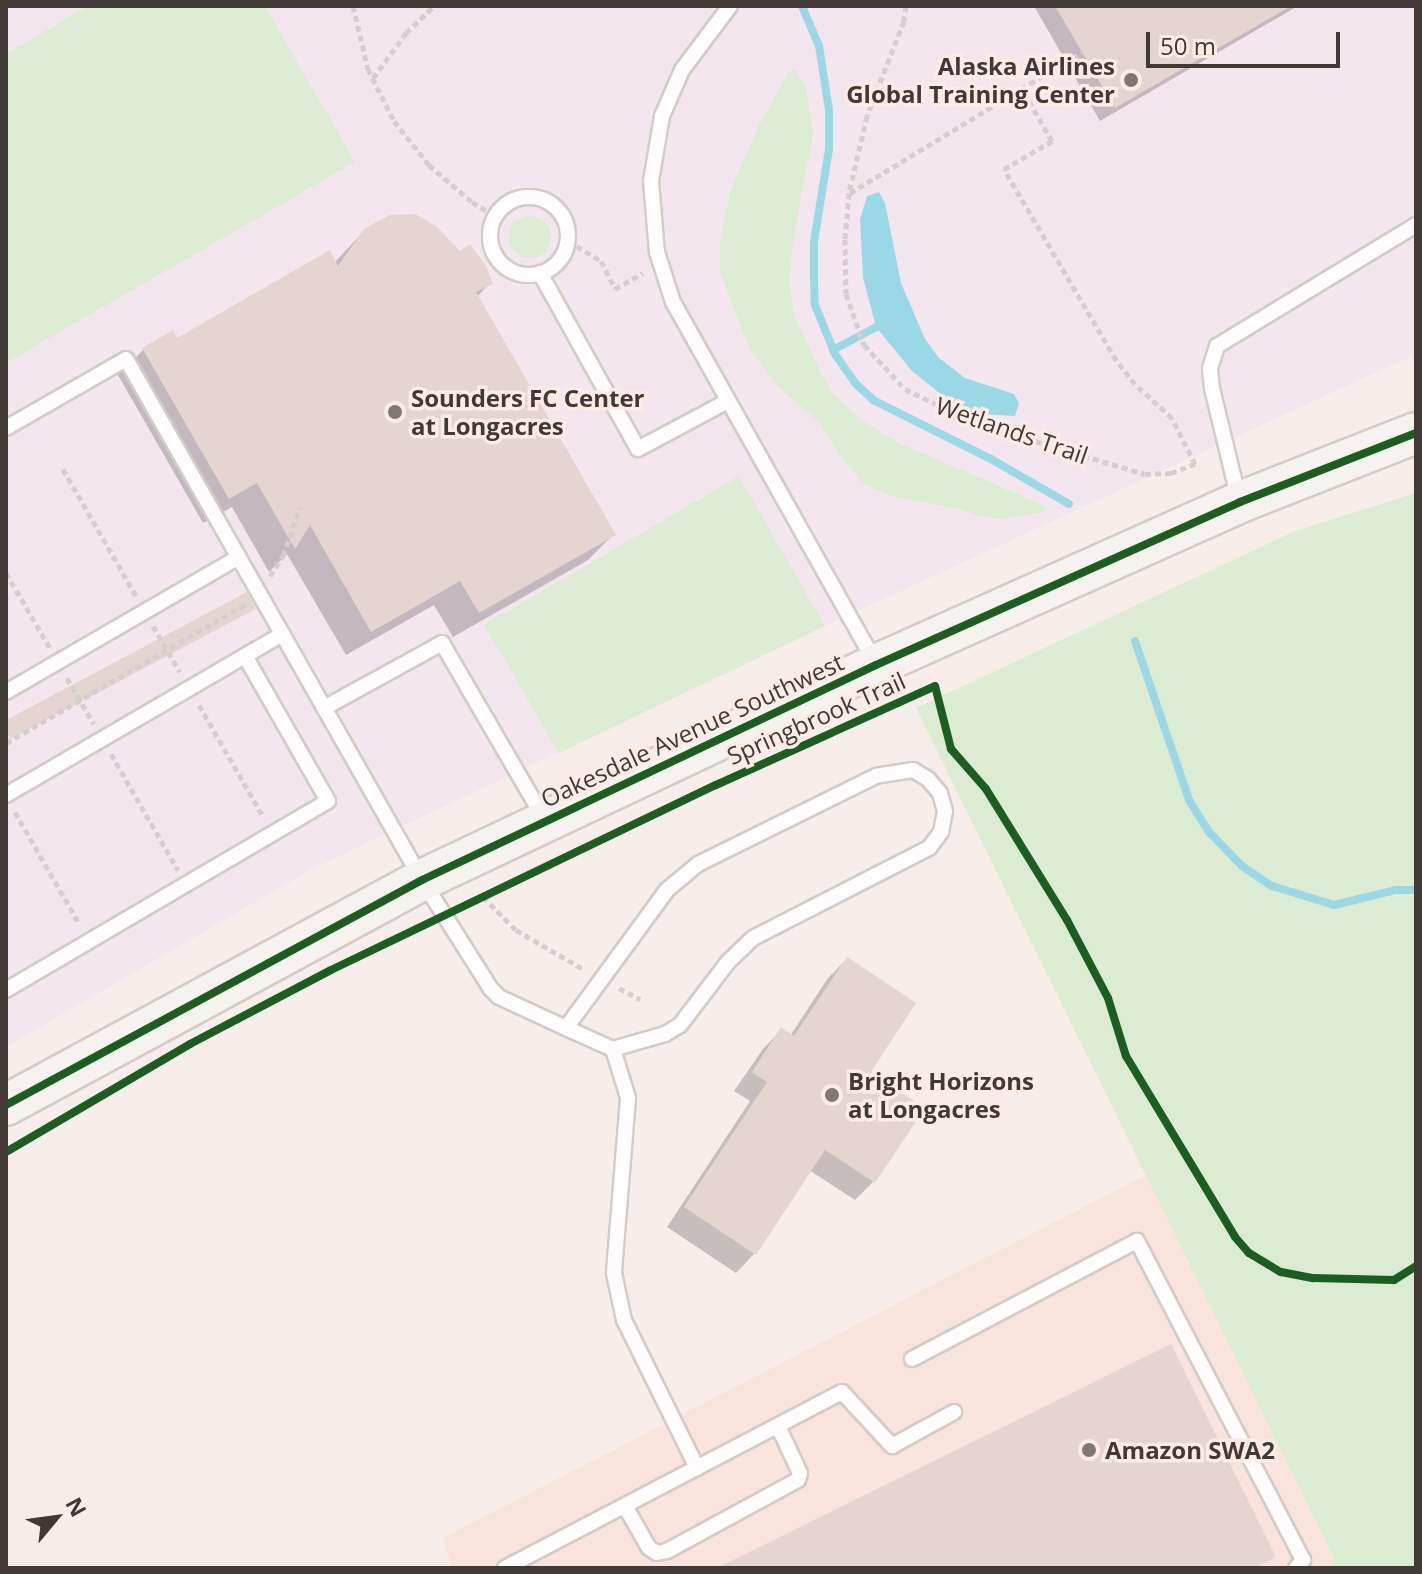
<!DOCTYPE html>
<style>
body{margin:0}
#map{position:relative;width:1422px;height:1574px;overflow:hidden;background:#f7eeeb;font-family:"Open Sans",sans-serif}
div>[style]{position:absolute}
.commercial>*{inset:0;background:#f4e6ef}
.built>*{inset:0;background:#f8e4dc}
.green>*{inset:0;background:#dbecd3}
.round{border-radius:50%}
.water>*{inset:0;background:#9bd8e5}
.shadow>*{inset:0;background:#0003}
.stream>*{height:8px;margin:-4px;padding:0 4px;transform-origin:4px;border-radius:4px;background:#9bd8e5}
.building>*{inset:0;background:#e4d5d0;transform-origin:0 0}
.path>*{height:5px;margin-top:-2.5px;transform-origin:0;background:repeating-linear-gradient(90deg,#d4cfce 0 6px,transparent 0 10px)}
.roads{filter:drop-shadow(2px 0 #d3cbc7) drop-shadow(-2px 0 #d3cbc7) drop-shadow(0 2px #d3cbc7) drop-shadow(0 -2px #d3cbc7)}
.lane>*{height:14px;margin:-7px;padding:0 7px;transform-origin:7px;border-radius:7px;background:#fefcfc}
.lane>.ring{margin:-7px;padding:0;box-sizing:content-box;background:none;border:14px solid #fefcfc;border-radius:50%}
.secondary>*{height:40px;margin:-20px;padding:0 20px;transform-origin:20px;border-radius:20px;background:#f6f2f0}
.cycleway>*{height:8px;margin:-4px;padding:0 4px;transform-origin:4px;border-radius:4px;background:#1b5e20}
.dots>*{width:22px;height:22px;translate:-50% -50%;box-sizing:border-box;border:4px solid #fdece5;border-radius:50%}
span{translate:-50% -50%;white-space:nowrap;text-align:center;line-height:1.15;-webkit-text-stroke:7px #fdece5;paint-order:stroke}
.poi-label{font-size:24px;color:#413936;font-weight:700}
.right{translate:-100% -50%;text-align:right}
.left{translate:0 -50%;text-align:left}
.street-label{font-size:24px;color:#413936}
.frame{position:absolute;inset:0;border:8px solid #413936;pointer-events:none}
.north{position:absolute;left:16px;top:1478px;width:80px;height:80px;-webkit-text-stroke:6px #fdece5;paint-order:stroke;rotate:61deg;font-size:22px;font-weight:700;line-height:32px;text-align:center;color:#413936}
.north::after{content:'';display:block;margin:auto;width:28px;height:36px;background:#413936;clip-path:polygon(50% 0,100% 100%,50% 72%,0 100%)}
.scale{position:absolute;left:1146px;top:32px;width:194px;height:36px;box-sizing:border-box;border:4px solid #413936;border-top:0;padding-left:10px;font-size:24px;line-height:28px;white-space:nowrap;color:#413936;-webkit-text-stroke:6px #fdece5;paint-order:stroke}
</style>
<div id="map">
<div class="commercial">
<div style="clip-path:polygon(6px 6px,1416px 6px,1416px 354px,825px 626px,314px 868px,6px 1047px)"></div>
</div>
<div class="built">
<div style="clip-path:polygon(1161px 1167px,1359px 1568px,452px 1568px,443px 1538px)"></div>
</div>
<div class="green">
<div style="clip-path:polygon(88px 6px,265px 6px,355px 162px,6px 363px,6px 54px)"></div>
<div style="clip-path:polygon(795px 70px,806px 86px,813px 134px,793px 241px,789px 285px,795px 317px,822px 376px,834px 395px,866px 423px,899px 443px,1049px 508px,1043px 512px,1003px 519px,980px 516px,960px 509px,890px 496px,863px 483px,843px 460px,821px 424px,778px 386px,750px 350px,720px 272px,720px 240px,731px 189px,757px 129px,788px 72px)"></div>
<div class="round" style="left:509px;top:216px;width:42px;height:42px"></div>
<div style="clip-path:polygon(739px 476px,825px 626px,559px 753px,484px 625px)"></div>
<div style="clip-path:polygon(1416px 493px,1416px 1568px,1330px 1568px,1335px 1560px,916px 708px,1295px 531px)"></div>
</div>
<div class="water">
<div style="clip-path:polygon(879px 192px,885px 203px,901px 283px,925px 339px,939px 358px,965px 378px,1014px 394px,1019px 403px,1015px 416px,980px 414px,942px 395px,912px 371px,876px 327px,863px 278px,860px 219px,867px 196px)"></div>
</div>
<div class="shadow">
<div style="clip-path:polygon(1034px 6px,1298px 6px,1100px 121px)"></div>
<div style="clip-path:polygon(365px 230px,490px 283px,477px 297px,613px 535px,588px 560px,453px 637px,434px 605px,346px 655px,287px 554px,269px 572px,232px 507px,203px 523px,118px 375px,143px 350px,176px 340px,334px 263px)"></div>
<div style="clip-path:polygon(847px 959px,868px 1073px,874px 1181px,855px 1200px,809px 1170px,754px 1254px,736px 1273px,667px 1227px,750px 1101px,734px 1091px,763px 1049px,781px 1030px,790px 1036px,828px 978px)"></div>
</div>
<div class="stream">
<div style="left:802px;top:6px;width:43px;rotate:67deg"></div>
<div style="left:819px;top:46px;width:65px;rotate:81.1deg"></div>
<div style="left:829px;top:110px;width:39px;rotate:90deg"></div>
<div style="left:829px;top:149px;width:94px;rotate:99.2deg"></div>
<div style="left:814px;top:242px;width:38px;rotate:90deg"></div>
<div style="left:814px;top:280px;width:25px;rotate:88deg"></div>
<div style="left:815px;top:305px;width:53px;rotate:67.8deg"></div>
<div style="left:835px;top:354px;width:35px;rotate:55deg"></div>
<div style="left:855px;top:383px;width:25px;rotate:43deg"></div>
<div style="left:873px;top:400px;width:132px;rotate:26.6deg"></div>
<div style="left:991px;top:459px;width:90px;rotate:30deg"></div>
<div style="left:833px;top:350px;width:49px;rotate:-28.1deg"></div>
<div style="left:1135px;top:641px;width:168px;rotate:71.2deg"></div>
<div style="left:1189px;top:800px;width:39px;rotate:58deg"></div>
<div style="left:1210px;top:833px;width:46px;rotate:45.9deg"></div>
<div style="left:1242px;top:866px;width:36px;rotate:34deg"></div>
<div style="left:1272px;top:886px;width:65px;rotate:17deg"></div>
<div style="left:1334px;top:905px;width:64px;rotate:-13.6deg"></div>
<div style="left:1396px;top:890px;width:20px"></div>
</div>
<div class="building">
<div style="clip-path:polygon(1055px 6px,1291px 6px,1115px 108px)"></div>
<div style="clip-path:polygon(415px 214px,436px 226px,460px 251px,470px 244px,486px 266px,493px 284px,476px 292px,616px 535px,479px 613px,460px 581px,371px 632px,310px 525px,295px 549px,257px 483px,229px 499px,142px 348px,173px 330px,177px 338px,330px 250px,338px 266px,364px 229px,390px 215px)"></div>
<div style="left:247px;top:592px;width:19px;height:278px;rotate:62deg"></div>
<div style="clip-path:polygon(847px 957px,916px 1003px,871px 1072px,925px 1108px,875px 1183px,825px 1150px,756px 1255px,684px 1207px,767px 1082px,752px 1072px,781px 1027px,794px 1036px)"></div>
<div style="clip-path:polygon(1171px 1344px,1276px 1557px,1254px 1568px,717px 1568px)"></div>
</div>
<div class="path">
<div style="left:353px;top:6px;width:65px;rotate:76.6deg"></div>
<div style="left:368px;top:69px;width:58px;rotate:63.4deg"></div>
<div style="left:394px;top:121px;width:56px;rotate:51.5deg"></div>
<div style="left:429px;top:165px;width:57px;rotate:40.7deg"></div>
<div style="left:472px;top:202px;width:27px;rotate:31deg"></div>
<div style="left:906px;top:6px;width:15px;rotate:98deg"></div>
<div style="left:904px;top:21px;width:102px;rotate:111.3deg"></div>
<div style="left:867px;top:116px;width:79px;rotate:103.2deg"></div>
<div style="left:849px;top:193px;width:46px;rotate:95deg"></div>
<div style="left:845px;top:239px;width:55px;rotate:89deg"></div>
<div style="left:846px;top:294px;width:54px;rotate:70.6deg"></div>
<div style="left:864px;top:345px;width:60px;rotate:47deg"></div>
<div style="left:905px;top:389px;width:81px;rotate:25.6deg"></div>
<div style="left:978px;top:424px;width:174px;rotate:16.7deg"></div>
<div style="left:1145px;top:474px;width:26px;rotate:-2deg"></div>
<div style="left:1171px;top:473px;width:26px;rotate:-21deg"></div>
<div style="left:1195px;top:464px;width:51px;rotate:-116.6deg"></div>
<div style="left:1172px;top:418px;width:50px;rotate:-137.4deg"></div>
<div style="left:1135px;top:384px;width:31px;rotate:-128deg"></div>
<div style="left:1116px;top:360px;width:221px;rotate:-120.4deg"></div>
<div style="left:1004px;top:169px;width:56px;rotate:-30.3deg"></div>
<div style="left:1052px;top:141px;width:60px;rotate:-120deg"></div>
<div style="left:373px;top:78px;width:56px;rotate:-53.7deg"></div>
<div style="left:406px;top:33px;width:39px;rotate:-44deg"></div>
<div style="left:850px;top:193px;width:271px;rotate:-31.3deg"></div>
<div style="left:568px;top:241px;width:39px;rotate:31deg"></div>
<div style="left:601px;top:261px;width:31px;rotate:63deg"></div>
<div style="left:615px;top:289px;width:32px;rotate:-30deg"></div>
<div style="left:63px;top:469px;width:146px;rotate:60.1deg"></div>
<div style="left:6px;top:573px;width:87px;rotate:59.6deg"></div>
<div style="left:270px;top:576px;width:24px;rotate:-57deg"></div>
<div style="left:283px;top:556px;width:51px;rotate:-70.5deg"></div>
<div style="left:153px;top:626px;width:53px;rotate:59.6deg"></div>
<div style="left:67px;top:678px;width:53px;rotate:59.6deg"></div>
<div style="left:199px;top:705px;width:130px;rotate:60.1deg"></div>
<div style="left:6px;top:743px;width:277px;rotate:-30.1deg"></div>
<div style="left:111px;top:754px;width:134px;rotate:60deg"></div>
<div style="left:15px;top:812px;width:130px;rotate:60.1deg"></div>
<div style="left:483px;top:897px;width:47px;rotate:45deg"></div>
<div style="left:516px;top:930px;width:80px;rotate:30.1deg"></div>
<div style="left:619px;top:988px;width:24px;rotate:28deg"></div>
</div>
<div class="roads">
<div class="lane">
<div style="left:730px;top:6px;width:80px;rotate:126.9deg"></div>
<div style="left:682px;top:70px;width:50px;rotate:113.5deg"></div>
<div style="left:662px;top:116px;width:66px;rotate:99.6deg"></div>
<div style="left:651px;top:181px;width:71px;rotate:85.2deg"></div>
<div style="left:657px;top:252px;width:52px;rotate:72.3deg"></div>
<div style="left:673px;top:302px;width:415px;rotate:60.7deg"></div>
<div class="ring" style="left:490px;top:197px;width:64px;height:64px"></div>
<div style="left:540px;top:273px;width:201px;rotate:60.9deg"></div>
<div style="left:638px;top:449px;width:102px;rotate:-28.1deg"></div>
<div style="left:6px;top:428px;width:138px;rotate:-29.9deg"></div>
<div style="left:126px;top:359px;width:599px;rotate:60.4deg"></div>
<div style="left:422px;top:880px;width:129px;rotate:57.7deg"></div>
<div style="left:491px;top:989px;width:11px;rotate:45deg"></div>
<div style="left:499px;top:997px;width:74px;rotate:24.8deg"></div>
<div style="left:566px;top:1028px;width:51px;rotate:24.1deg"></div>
<div style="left:613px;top:1049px;width:54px;rotate:-16.1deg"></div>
<div style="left:665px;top:1034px;width:17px;rotate:-31deg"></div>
<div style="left:680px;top:1025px;width:79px;rotate:-52.7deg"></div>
<div style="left:728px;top:962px;width:35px;rotate:-44deg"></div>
<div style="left:753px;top:938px;width:198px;rotate:-27.1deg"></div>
<div style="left:929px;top:848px;width:20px;rotate:-53deg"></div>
<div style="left:941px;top:832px;width:21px;rotate:-79deg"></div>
<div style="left:945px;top:811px;width:19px;rotate:-106deg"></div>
<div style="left:940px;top:793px;width:18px;rotate:-131deg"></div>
<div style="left:928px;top:779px;width:17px;rotate:-149deg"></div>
<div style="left:913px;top:770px;width:37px;rotate:171deg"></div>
<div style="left:876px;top:776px;width:199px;rotate:153.7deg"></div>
<div style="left:698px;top:864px;width:40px;rotate:140deg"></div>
<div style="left:667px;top:890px;width:171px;rotate:126.2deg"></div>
<div style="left:1239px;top:500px;width:115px;rotate:-103.6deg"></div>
<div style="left:1212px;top:388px;width:20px;rotate:-96deg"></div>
<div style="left:1210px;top:368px;width:23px;rotate:-72deg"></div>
<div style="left:1217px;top:346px;width:233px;rotate:-31.3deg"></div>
<div style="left:6px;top:692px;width:269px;rotate:-30.1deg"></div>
<div style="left:324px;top:708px;width:135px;rotate:-28.8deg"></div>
<div style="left:442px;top:643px;width:205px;rotate:59.8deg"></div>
<div style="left:6px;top:795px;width:320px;rotate:-30.2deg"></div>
<div style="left:6px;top:990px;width:373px;rotate:-30.4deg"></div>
<div style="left:328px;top:801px;width:167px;rotate:-119.8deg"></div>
<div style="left:613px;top:1049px;width:51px;rotate:73deg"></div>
<div style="left:628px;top:1098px;width:176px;rotate:94.6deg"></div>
<div style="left:614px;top:1273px;width:48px;rotate:78deg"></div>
<div style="left:624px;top:1320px;width:165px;rotate:63.7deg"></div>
<div style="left:912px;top:1359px;width:254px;rotate:-27.7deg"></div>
<div style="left:1137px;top:1241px;width:360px;rotate:62.5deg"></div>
<div style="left:1303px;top:1560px;width:11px;rotate:131deg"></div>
<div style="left:625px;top:1506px;width:48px;rotate:60.3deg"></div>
<div style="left:649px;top:1548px;width:9px;rotate:32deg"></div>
<div style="left:657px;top:1553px;width:10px;rotate:-11deg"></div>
<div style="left:667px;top:1551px;width:149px;rotate:-28.5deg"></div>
<div style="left:798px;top:1480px;width:7px;rotate:-74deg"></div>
<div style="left:800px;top:1473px;width:52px;rotate:-115.1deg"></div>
<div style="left:505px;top:1568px;width:380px;rotate:-27.6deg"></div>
<div style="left:842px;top:1392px;width:74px;rotate:47.2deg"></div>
<div style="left:892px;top:1446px;width:71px;rotate:-28.7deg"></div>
</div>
<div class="secondary">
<div style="left:6px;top:1105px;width:473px;rotate:-28.4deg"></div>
<div style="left:422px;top:880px;width:502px;rotate:-25.34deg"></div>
<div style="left:876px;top:665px;width:399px;rotate:-24.1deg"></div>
<div style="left:1240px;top:502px;width:189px;rotate:-21.4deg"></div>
</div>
</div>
<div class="cycleway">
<div style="left:6px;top:1105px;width:473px;rotate:-28.4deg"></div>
<div style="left:422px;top:880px;width:502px;rotate:-25.34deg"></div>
<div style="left:876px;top:665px;width:399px;rotate:-24.1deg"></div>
<div style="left:1240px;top:502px;width:189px;rotate:-21.4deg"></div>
<div style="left:6px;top:1152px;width:213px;rotate:-30.4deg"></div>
<div style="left:190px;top:1044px;width:159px;rotate:-27.7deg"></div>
<div style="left:331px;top:970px;width:427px;rotate:-25.7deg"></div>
<div style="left:716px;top:785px;width:240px;rotate:-24.3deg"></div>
<div style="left:935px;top:686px;width:65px;rotate:75.7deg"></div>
<div style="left:951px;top:749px;width:53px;rotate:48.8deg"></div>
<div style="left:986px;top:789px;width:154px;rotate:58.3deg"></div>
<div style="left:1067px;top:920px;width:88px;rotate:62.3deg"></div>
<div style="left:1108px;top:998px;width:61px;rotate:72.8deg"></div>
<div style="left:1126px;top:1056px;width:211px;rotate:58.9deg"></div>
<div style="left:1235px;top:1237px;width:21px;rotate:49deg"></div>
<div style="left:1249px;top:1253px;width:37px;rotate:31deg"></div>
<div style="left:1281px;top:1272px;width:33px;rotate:11deg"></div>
<div style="left:1313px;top:1278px;width:81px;rotate:1.4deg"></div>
<div style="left:1394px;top:1280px;width:26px;rotate:-32deg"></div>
</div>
<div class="dots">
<div style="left:1131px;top:80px;background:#817875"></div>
<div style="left:395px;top:412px;background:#817875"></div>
<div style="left:832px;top:1095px;background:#817875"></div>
<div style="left:1089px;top:1450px;background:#817875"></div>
</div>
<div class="poi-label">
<span class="right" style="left:1115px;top:80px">Alaska Airlines<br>Global Training Center</span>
<span class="left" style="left:411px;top:412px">Sounders FC Center<br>at Longacres</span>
<span class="left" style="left:848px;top:1095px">Bright Horizons<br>at Longacres</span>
<span class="left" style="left:1105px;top:1450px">Amazon SWA2</span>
</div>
<div class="street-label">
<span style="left:1012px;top:430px;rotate:19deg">Wetlands Trail</span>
<span style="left:816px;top:718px;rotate:-24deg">Springbrook Trail</span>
<span style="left:692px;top:730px;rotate:-25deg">Oakesdale Avenue Southwest</span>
</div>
<div class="frame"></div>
<div class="north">N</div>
<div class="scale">50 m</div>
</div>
